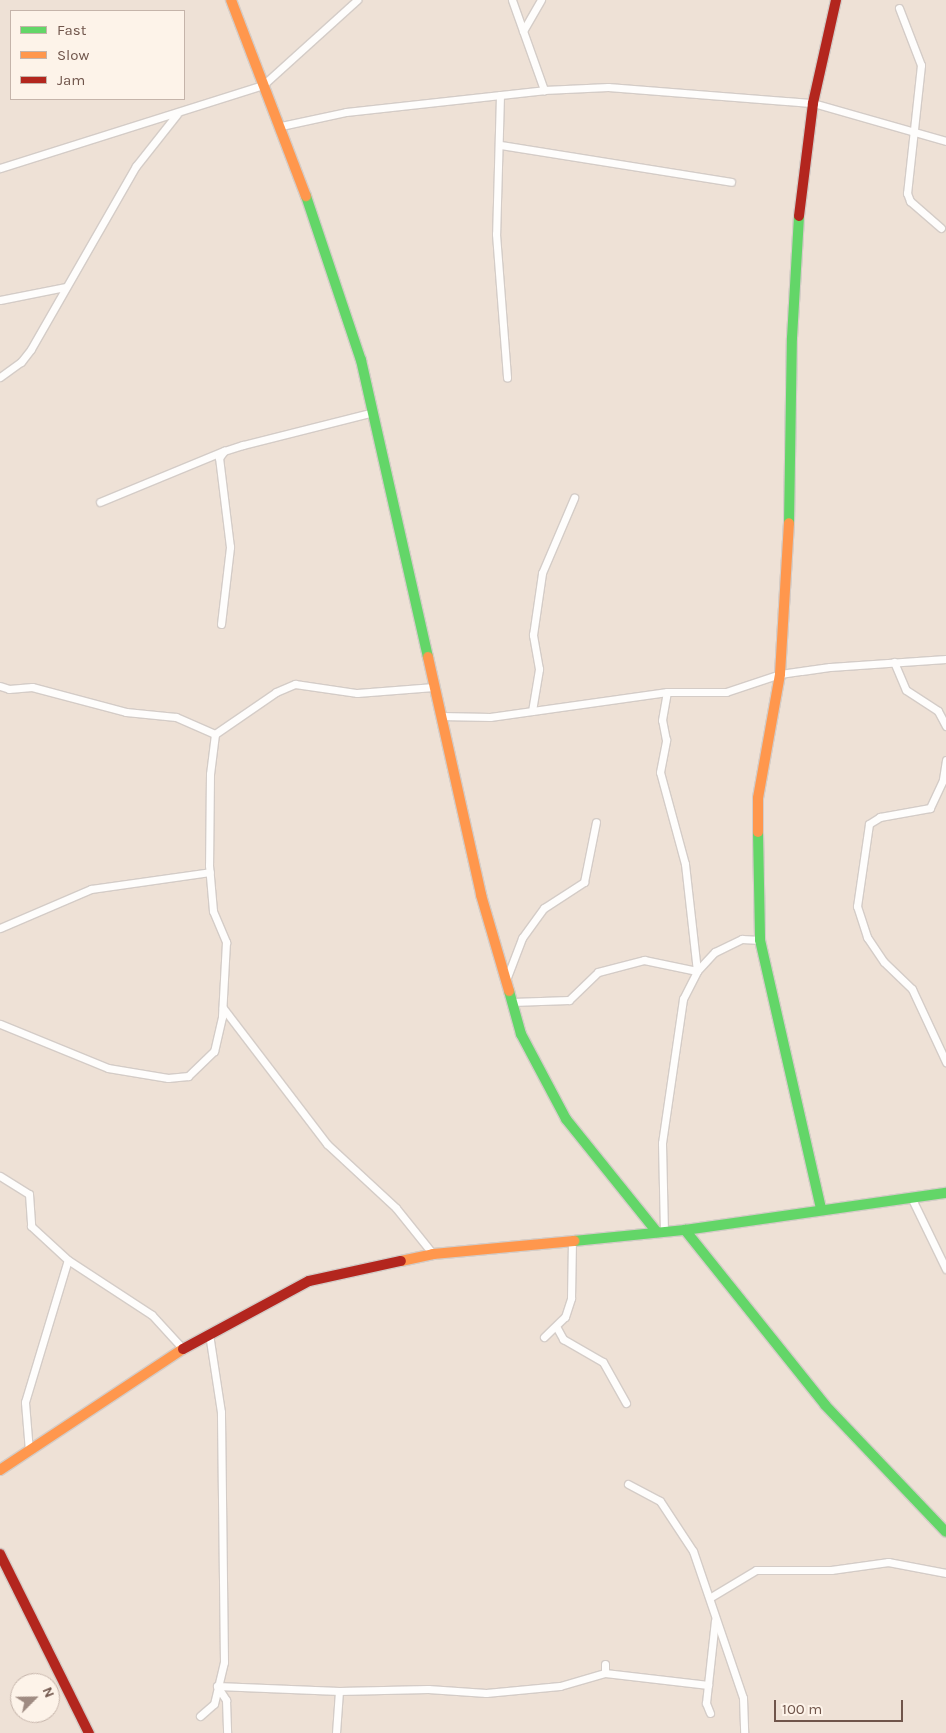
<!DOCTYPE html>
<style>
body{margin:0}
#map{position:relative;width:946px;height:1733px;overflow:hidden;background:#f5efe8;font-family:Karla,sans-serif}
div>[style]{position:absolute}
.residential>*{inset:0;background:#eee1d6}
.roads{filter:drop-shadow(1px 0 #d4ccc7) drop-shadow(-1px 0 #d4ccc7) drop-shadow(0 1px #d4ccc7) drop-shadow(0 -1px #d4ccc7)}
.street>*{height:7px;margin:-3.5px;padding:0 3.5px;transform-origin:3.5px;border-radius:3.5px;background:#fefdfc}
.fast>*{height:10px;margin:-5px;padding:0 5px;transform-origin:5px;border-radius:5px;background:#63d668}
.slow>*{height:10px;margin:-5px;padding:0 5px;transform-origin:5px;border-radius:5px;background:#ff974d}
.jam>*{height:10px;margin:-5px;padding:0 5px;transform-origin:5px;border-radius:5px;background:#b3261e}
span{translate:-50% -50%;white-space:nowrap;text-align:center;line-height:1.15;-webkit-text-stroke:5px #fdf3e9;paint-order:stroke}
.legend{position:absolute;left:10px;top:10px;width:175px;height:90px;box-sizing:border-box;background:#fdf3e9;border:1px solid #c5b4aa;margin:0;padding:6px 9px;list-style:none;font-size:15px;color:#70554b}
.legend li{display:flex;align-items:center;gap:10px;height:25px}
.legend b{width:25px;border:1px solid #c5b4aa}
.north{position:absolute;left:10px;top:1673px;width:50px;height:50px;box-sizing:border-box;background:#fdf3e9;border:1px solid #c5b4aa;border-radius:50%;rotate:67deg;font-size:14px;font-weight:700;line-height:20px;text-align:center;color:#70554b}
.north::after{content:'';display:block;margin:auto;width:18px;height:22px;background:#9f8b82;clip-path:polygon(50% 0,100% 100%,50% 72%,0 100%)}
.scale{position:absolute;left:774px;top:1700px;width:129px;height:22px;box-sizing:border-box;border:2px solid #70554b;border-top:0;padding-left:6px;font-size:15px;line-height:18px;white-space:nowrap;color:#70554b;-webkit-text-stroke:4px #fdf3e9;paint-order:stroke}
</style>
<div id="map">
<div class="residential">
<div style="clip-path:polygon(evenodd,0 0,946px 0,946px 1733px,0 1733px,0 0,11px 11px,184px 11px,184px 99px,11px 99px,11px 11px,0 0,20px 1683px,50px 1683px,50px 1713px,20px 1713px,20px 1683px)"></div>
</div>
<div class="roads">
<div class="street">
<div style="left:512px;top:0;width:96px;rotate:70.4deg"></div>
<div style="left:899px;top:8px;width:61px;rotate:68.9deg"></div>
<div style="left:921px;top:65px;width:129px;rotate:96.2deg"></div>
<div style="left:907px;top:193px;width:9px;rotate:69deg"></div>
<div style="left:910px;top:201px;width:41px;rotate:41.1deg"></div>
<div style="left:523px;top:31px;width:36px;rotate:-60deg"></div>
<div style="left:500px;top:95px;width:139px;rotate:91.6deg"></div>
<div style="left:496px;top:234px;width:144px;rotate:85.6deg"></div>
<div style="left:281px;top:126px;width:66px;rotate:-12.2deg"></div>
<div style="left:346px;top:112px;width:199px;rotate:-6.3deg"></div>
<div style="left:544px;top:90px;width:64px;rotate:-2.7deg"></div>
<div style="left:608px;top:87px;width:206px;rotate:4.5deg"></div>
<div style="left:813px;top:103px;width:138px;rotate:15.9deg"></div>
<div style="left:501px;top:145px;width:233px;rotate:9.1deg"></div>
<div style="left:0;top:168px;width:276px;rotate:-17.5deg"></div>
<div style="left:263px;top:85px;width:127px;rotate:-42.1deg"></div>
<div style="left:0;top:300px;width:66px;rotate:-11.3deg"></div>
<div style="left:0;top:377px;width:26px;rotate:-36deg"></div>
<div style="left:21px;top:362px;width:16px;rotate:-52deg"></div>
<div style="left:31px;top:349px;width:211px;rotate:-60.2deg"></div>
<div style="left:136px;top:166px;width:66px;rotate:-51.7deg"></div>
<div style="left:100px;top:502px;width:134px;rotate:-22.4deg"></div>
<div style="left:221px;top:624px;width:78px;rotate:-83.3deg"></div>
<div style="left:230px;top:547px;width:90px;rotate:-97deg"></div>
<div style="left:219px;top:458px;width:9px;rotate:-54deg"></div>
<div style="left:224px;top:451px;width:20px;rotate:-18deg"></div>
<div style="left:243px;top:445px;width:134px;rotate:-14.2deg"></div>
<div style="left:894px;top:662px;width:30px;rotate:67deg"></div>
<div style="left:906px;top:690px;width:38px;rotate:33deg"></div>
<div style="left:938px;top:711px;width:17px;rotate:62deg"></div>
<div style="left:0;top:686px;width:9px;rotate:18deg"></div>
<div style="left:9px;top:689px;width:23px;rotate:-5deg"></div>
<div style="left:32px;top:687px;width:97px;rotate:14.9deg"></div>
<div style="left:126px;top:712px;width:50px;rotate:5.7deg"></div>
<div style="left:176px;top:717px;width:43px;rotate:23.6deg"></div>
<div style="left:215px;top:734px;width:40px;rotate:97.1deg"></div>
<div style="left:210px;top:774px;width:91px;rotate:90.6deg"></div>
<div style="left:209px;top:865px;width:46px;rotate:85deg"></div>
<div style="left:213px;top:911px;width:34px;rotate:67deg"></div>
<div style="left:226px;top:942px;width:75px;rotate:93.1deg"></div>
<div style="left:222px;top:1017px;width:35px;rotate:103deg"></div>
<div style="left:214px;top:1051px;width:36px;rotate:136deg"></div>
<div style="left:188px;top:1076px;width:20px;rotate:174deg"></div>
<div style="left:168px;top:1078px;width:61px;rotate:-170.5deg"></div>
<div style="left:108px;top:1068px;width:117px;rotate:-157.8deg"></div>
<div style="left:532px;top:711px;width:43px;rotate:-80.5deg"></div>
<div style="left:539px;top:669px;width:35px;rotate:-100deg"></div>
<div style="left:533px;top:635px;width:63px;rotate:-81.7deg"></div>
<div style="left:542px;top:573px;width:82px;rotate:-66.9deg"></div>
<div style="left:441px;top:716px;width:49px;rotate:1.2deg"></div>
<div style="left:490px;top:717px;width:179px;rotate:-8deg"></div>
<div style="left:667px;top:692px;width:59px"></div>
<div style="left:726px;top:692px;width:57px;rotate:-18.4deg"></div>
<div style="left:780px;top:674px;width:50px;rotate:-8deg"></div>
<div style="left:830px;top:667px;width:116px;rotate:-3.9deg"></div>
<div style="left:215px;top:734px;width:74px;rotate:-34.5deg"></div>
<div style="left:276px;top:692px;width:21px;rotate:-23deg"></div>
<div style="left:295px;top:684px;width:63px;rotate:8.3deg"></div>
<div style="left:357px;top:693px;width:77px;rotate:-4.5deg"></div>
<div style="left:946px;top:760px;width:20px;rotate:99deg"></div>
<div style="left:943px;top:780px;width:31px;rotate:115deg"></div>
<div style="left:930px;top:808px;width:51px;rotate:169.8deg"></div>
<div style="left:880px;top:817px;width:13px;rotate:148deg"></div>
<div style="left:869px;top:824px;width:83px;rotate:98.3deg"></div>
<div style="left:857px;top:906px;width:33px;rotate:72deg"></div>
<div style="left:867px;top:937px;width:30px;rotate:56deg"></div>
<div style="left:884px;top:962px;width:39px;rotate:44deg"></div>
<div style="left:912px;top:989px;width:81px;rotate:65deg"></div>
<div style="left:0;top:928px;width:99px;rotate:-23.2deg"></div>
<div style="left:91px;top:889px;width:120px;rotate:-8.1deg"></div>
<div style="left:506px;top:980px;width:45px;rotate:-69.1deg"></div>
<div style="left:522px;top:938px;width:37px;rotate:-54deg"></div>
<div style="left:544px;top:908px;width:48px;rotate:-33deg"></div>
<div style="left:584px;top:882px;width:61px;rotate:-78.7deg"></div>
<div style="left:512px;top:1002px;width:57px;rotate:-2deg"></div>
<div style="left:569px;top:1000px;width:40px;rotate:-44deg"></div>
<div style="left:598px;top:972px;width:48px;rotate:-14.6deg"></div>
<div style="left:644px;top:960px;width:54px;rotate:11.7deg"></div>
<div style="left:697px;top:971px;width:108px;rotate:-96.4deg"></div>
<div style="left:685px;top:864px;width:95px;rotate:-105.2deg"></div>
<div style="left:660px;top:772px;width:33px;rotate:-79deg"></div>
<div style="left:666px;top:740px;width:20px;rotate:-101deg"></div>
<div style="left:662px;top:720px;width:28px;rotate:-80deg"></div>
<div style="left:223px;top:1008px;width:171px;rotate:52.6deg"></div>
<div style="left:327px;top:1144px;width:94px;rotate:42.8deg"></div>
<div style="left:396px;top:1208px;width:59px;rotate:51.2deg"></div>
<div style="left:0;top:1176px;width:34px;rotate:32deg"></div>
<div style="left:29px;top:1194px;width:32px;rotate:86deg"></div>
<div style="left:31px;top:1226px;width:50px;rotate:42.6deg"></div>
<div style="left:68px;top:1260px;width:100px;rotate:33.2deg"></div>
<div style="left:152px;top:1315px;width:46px;rotate:47.6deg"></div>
<div style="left:911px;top:1197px;width:80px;rotate:64.1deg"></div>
<div style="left:664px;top:1232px;width:89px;rotate:-91.3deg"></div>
<div style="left:662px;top:1143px;width:146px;rotate:-81.7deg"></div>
<div style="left:683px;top:999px;width:31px;rotate:-63deg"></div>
<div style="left:697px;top:971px;width:26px;rotate:-47deg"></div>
<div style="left:715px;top:952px;width:30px;rotate:-26deg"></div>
<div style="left:742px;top:939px;width:18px;rotate:3deg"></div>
<div style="left:557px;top:1328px;width:13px;rotate:61deg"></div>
<div style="left:563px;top:1339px;width:46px;rotate:29.9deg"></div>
<div style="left:603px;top:1362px;width:47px;rotate:60.7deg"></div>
<div style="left:544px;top:1337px;width:29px;rotate:-44deg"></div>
<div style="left:565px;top:1317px;width:20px;rotate:-72deg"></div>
<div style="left:571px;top:1298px;width:58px;rotate:-89deg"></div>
<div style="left:29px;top:1451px;width:49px;rotate:-94.7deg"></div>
<div style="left:25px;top:1402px;width:148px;rotate:-73.2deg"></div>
<div style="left:628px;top:1484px;width:36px;rotate:28deg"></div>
<div style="left:660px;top:1501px;width:60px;rotate:56.6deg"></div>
<div style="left:693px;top:1551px;width:155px;rotate:71.2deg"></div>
<div style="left:743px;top:1698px;width:35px;rotate:88deg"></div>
<div style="left:711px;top:1597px;width:52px;rotate:-31deg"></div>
<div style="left:756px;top:1570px;width:75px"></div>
<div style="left:831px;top:1570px;width:58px;rotate:-8deg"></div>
<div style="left:888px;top:1562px;width:59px;rotate:10.7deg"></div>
<div style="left:605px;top:1664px;width:9px;rotate:90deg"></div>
<div style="left:605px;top:1673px;width:104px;rotate:6.6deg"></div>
<div style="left:217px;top:1686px;width:122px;rotate:2.3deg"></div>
<div style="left:339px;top:1691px;width:42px;rotate:94.1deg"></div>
<div style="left:217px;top:1686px;width:17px;rotate:57deg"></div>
<div style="left:226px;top:1700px;width:33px;rotate:88deg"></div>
<div style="left:339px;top:1691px;width:89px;rotate:-1.3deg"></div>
<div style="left:428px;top:1689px;width:58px;rotate:3.9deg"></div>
<div style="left:486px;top:1693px;width:74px;rotate:-5.4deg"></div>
<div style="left:560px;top:1686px;width:47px;rotate:-16.1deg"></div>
<div style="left:710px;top:1713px;width:11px;rotate:-112deg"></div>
<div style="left:706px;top:1703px;width:83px;rotate:-83.8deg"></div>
<div style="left:200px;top:1716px;width:18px;rotate:-41deg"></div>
<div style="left:214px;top:1704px;width:43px;rotate:-76.6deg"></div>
<div style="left:224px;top:1662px;width:250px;rotate:-90.7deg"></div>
<div style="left:221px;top:1412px;width:79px;rotate:-98.7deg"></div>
</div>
<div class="fast">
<div style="left:306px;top:196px;width:173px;rotate:71.5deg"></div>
<div style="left:361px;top:360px;width:304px;rotate:77.3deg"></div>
<div style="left:789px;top:523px;width:185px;rotate:-89.1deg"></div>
<div style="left:792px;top:338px;width:122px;rotate:-86.7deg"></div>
<div style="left:758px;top:832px;width:108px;rotate:88.9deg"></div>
<div style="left:760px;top:940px;width:275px;rotate:77.2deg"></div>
<div style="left:509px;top:991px;width:45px;rotate:74.4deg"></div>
<div style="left:521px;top:1034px;width:96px;rotate:62.1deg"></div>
<div style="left:566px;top:1119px;width:145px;rotate:51.2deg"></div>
<div style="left:685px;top:1230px;width:224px;rotate:51.3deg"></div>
<div style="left:825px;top:1405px;width:175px;rotate:46.4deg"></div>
<div style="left:574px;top:1241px;width:112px;rotate:-5.7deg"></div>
<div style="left:685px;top:1230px;width:264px;rotate:-8.1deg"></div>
</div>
<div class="slow">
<div style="left:231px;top:0;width:210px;rotate:69.1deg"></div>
<div style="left:428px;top:657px;width:244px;rotate:77.4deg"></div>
<div style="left:481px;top:895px;width:100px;rotate:73.7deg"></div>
<div style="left:758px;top:832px;width:34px;rotate:-90deg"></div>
<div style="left:758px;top:798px;width:126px;rotate:-79.9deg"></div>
<div style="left:780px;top:674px;width:151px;rotate:-86.6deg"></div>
<div style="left:401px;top:1261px;width:33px;rotate:-12deg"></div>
<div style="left:433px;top:1254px;width:142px;rotate:-5.3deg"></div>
<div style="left:0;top:1470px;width:219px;rotate:-33.5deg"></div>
</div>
<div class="jam">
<div style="left:799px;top:216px;width:114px;rotate:-82.9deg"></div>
<div style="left:813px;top:103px;width:106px;rotate:-77.4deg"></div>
<div style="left:183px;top:1349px;width:143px;rotate:-28.4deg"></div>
<div style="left:309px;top:1281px;width:94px;rotate:-12.3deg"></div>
<div style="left:0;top:1554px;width:200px;rotate:63.6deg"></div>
</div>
</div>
<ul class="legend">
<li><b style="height:6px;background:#63d668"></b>Fast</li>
<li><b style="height:6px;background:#ff974d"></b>Slow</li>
<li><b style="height:6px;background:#b3261e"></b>Jam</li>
</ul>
<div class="north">N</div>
<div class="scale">100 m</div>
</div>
